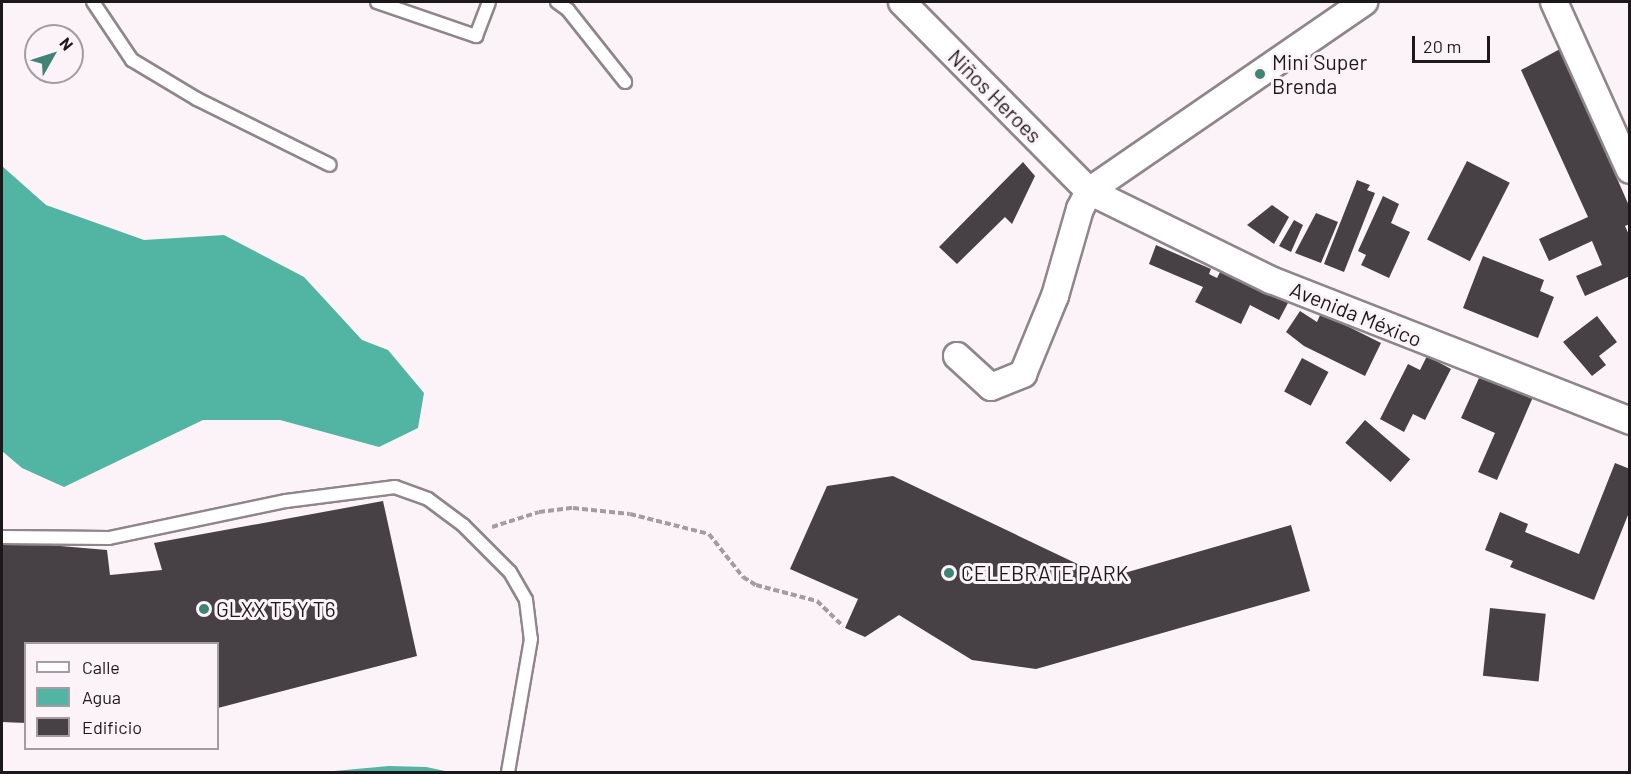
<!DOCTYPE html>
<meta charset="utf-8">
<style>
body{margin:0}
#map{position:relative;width:1631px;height:774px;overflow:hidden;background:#fcf3f8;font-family:Barlow,sans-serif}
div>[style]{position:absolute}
.water>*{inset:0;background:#52b5a3}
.building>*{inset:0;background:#474044;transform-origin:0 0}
.path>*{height:4px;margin-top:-2px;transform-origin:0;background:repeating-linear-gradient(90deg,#a49da0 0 6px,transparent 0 9px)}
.roads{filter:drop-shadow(2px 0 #8f868b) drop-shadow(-2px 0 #8f868b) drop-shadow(0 2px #8f868b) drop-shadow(0 -2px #8f868b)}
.lane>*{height:12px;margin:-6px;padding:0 6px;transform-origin:6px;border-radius:6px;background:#fff}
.street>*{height:26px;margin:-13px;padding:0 13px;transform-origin:13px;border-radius:13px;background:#fff}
.dots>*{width:16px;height:16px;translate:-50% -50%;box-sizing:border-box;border:3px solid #fcf3f8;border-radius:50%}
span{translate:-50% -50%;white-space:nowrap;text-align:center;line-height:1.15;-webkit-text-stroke:6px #fcf3f8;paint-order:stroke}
.poi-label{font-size:21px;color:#1d191b}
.left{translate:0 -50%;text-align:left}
.street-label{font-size:21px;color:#1d191b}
.frame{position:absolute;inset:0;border:3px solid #1d191b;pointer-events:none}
.legend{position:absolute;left:24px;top:642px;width:195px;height:108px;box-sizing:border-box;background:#fcf3f8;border:2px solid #a39ca0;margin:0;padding:8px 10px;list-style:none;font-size:18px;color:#1d191b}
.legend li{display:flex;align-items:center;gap:12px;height:30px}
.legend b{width:30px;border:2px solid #a39ca0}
.north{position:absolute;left:24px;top:24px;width:60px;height:60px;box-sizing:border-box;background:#fcf3f8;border:2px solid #a39ca0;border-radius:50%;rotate:51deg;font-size:16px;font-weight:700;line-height:24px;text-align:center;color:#1d191b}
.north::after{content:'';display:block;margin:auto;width:21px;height:27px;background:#408377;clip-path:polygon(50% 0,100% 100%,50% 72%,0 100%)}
.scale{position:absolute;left:1412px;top:36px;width:78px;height:27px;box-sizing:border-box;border:3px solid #1d191b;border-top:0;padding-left:8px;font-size:18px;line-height:21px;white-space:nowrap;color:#1d191b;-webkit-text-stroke:4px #fcf3f8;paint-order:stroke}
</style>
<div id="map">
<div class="water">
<div style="clip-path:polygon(2px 166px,46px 205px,144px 240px,224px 235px,304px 277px,362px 340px,388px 350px,424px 393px,418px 428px,379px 447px,280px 420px,203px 420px,64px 487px,22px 468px,2px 451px)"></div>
<div style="clip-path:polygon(389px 766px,426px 767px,450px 772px,323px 772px)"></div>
</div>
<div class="building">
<div style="clip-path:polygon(1560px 49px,1630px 208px,1630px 224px,1625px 226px,1630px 237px,1630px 276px,1585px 296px,1576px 276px,1602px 265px,1592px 241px,1549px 261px,1539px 239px,1588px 217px,1521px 70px)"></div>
<div style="left:1467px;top:161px;width:48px;height:88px;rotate:27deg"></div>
<div style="clip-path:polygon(1023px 162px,1035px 176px,1012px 224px,1005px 217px,957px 264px,939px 247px)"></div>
<div style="clip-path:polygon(1357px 180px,1370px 185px,1367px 190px,1375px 193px,1344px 272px,1324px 264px)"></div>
<div style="clip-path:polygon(1383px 196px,1399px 204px,1391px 223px,1410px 232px,1389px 278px,1361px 265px,1366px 255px,1358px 251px)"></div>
<div style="clip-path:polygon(1272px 205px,1289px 217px,1274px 244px,1247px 225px)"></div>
<div style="clip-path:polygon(1316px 213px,1338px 222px,1321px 263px,1295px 253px)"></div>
<div style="clip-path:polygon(1294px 220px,1303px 225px,1291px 252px,1279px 246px)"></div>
<div style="clip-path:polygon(1156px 245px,1211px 269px,1209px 274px,1217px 278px,1222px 268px,1289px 301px,1279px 320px,1250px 305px,1241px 324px,1195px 302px,1203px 287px,1149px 264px)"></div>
<div style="clip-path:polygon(1483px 256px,1544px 280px,1540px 291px,1554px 297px,1538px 338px,1463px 308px)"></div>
<div style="clip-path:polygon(1300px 311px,1317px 322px,1321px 313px,1381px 343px,1365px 376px,1304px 346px,1286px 332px)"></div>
<div style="clip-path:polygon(1597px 316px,1617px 342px,1599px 356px,1606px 365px,1592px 376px,1563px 342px)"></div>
<div style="clip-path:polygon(1427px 356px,1451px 369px,1425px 420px,1413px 414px,1404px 432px,1380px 419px,1408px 364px,1420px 370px)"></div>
<div style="left:1302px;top:358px;width:30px;height:38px;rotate:28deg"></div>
<div style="clip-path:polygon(1479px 378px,1533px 397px,1497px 480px,1478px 472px,1495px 433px,1461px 418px)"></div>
<div style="left:1365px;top:420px;width:60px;height:30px;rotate:41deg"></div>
<div style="clip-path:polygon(1615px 463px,1630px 469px,1630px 510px,1594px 600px,1510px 567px,1513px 561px,1485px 550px,1500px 512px,1528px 524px,1525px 532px,1579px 554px)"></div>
<div style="clip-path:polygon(893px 476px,1107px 578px,1291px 525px,1310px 591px,1036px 669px,972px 660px,899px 615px,865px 637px,845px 628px,858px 599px,790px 569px,827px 486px)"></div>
<div style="clip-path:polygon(383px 501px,417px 656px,218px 708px,218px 644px,26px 644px,26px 723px,2px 722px,2px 541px,107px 550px,110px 575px,162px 570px,154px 543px)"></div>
<div style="left:1490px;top:608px;width:56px;height:68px;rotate:6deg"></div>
</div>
<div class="path">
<div style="left:492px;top:527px;width:49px;rotate:-17.7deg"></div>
<div style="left:539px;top:512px;width:34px;rotate:-7deg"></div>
<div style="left:573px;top:508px;width:57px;rotate:6deg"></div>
<div style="left:630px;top:514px;width:81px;rotate:14.2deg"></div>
<div style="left:709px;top:534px;width:55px;rotate:51.7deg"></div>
<div style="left:743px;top:577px;width:15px;rotate:32deg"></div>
<div style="left:756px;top:585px;width:63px;rotate:14.7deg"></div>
<div style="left:817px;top:601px;width:36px;rotate:44deg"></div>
</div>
<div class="roads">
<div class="lane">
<div style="left:93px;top:2px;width:70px;rotate:56.1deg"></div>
<div style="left:132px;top:60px;width:76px;rotate:31deg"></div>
<div style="left:197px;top:99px;width:148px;rotate:26.4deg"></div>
<div style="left:377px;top:2px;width:105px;rotate:19deg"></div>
<div style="left:476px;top:36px;width:36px;rotate:-69deg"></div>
<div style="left:557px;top:2px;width:14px;rotate:36deg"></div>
<div style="left:568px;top:10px;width:92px;rotate:51.6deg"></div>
<div style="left:2px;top:537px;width:107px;rotate:0.5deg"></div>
<div style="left:109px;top:538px;width:181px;rotate:-11.8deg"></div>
<div style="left:286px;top:501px;width:110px;rotate:-7.3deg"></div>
<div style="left:395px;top:487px;width:35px;rotate:20deg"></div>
<div style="left:428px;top:499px;width:44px;rotate:36.6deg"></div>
<div style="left:463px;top:525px;width:66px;rotate:45deg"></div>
<div style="left:510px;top:572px;width:32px;rotate:60deg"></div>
<div style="left:526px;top:600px;width:39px;rotate:83deg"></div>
<div style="left:531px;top:639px;width:135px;rotate:99.8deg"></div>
</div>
<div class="street">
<div style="left:902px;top:2px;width:266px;rotate:45.3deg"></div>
<div style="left:1089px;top:191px;width:203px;rotate:26.1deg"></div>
<div style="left:1271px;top:280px;width:386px;rotate:21.4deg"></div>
<div style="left:1554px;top:2px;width:184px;rotate:65.7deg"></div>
<div style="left:957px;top:356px;width:46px;rotate:42.4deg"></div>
<div style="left:991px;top:387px;width:35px;rotate:-22deg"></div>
<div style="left:1023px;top:374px;width:84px;rotate:-67.7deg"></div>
<div style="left:1055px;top:296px;width:91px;rotate:-74deg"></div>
<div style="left:1080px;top:209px;width:20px;rotate:-63deg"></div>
<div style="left:1089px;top:191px;width:334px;rotate:-34.5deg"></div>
</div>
</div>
<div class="dots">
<div style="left:1260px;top:74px;background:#408377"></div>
<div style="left:949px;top:573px;background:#408377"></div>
<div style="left:204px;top:609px;background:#408377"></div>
</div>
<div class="poi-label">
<span class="left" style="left:1272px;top:74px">Mini Super<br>Brenda</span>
<span class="left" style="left:961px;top:573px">CELEBRATE PARK</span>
<span class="left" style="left:216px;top:609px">GLXX T5 Y T6</span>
</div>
<div class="street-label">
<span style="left:995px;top:96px;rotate:45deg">Niños Heroes</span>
<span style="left:1356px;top:314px;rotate:22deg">Avenida México</span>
</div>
<div class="frame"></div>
<ul class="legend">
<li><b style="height:8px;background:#fff"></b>Calle</li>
<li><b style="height:16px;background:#52b5a3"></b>Agua</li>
<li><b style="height:16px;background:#474044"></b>Edificio</li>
</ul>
<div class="north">N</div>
<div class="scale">20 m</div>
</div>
